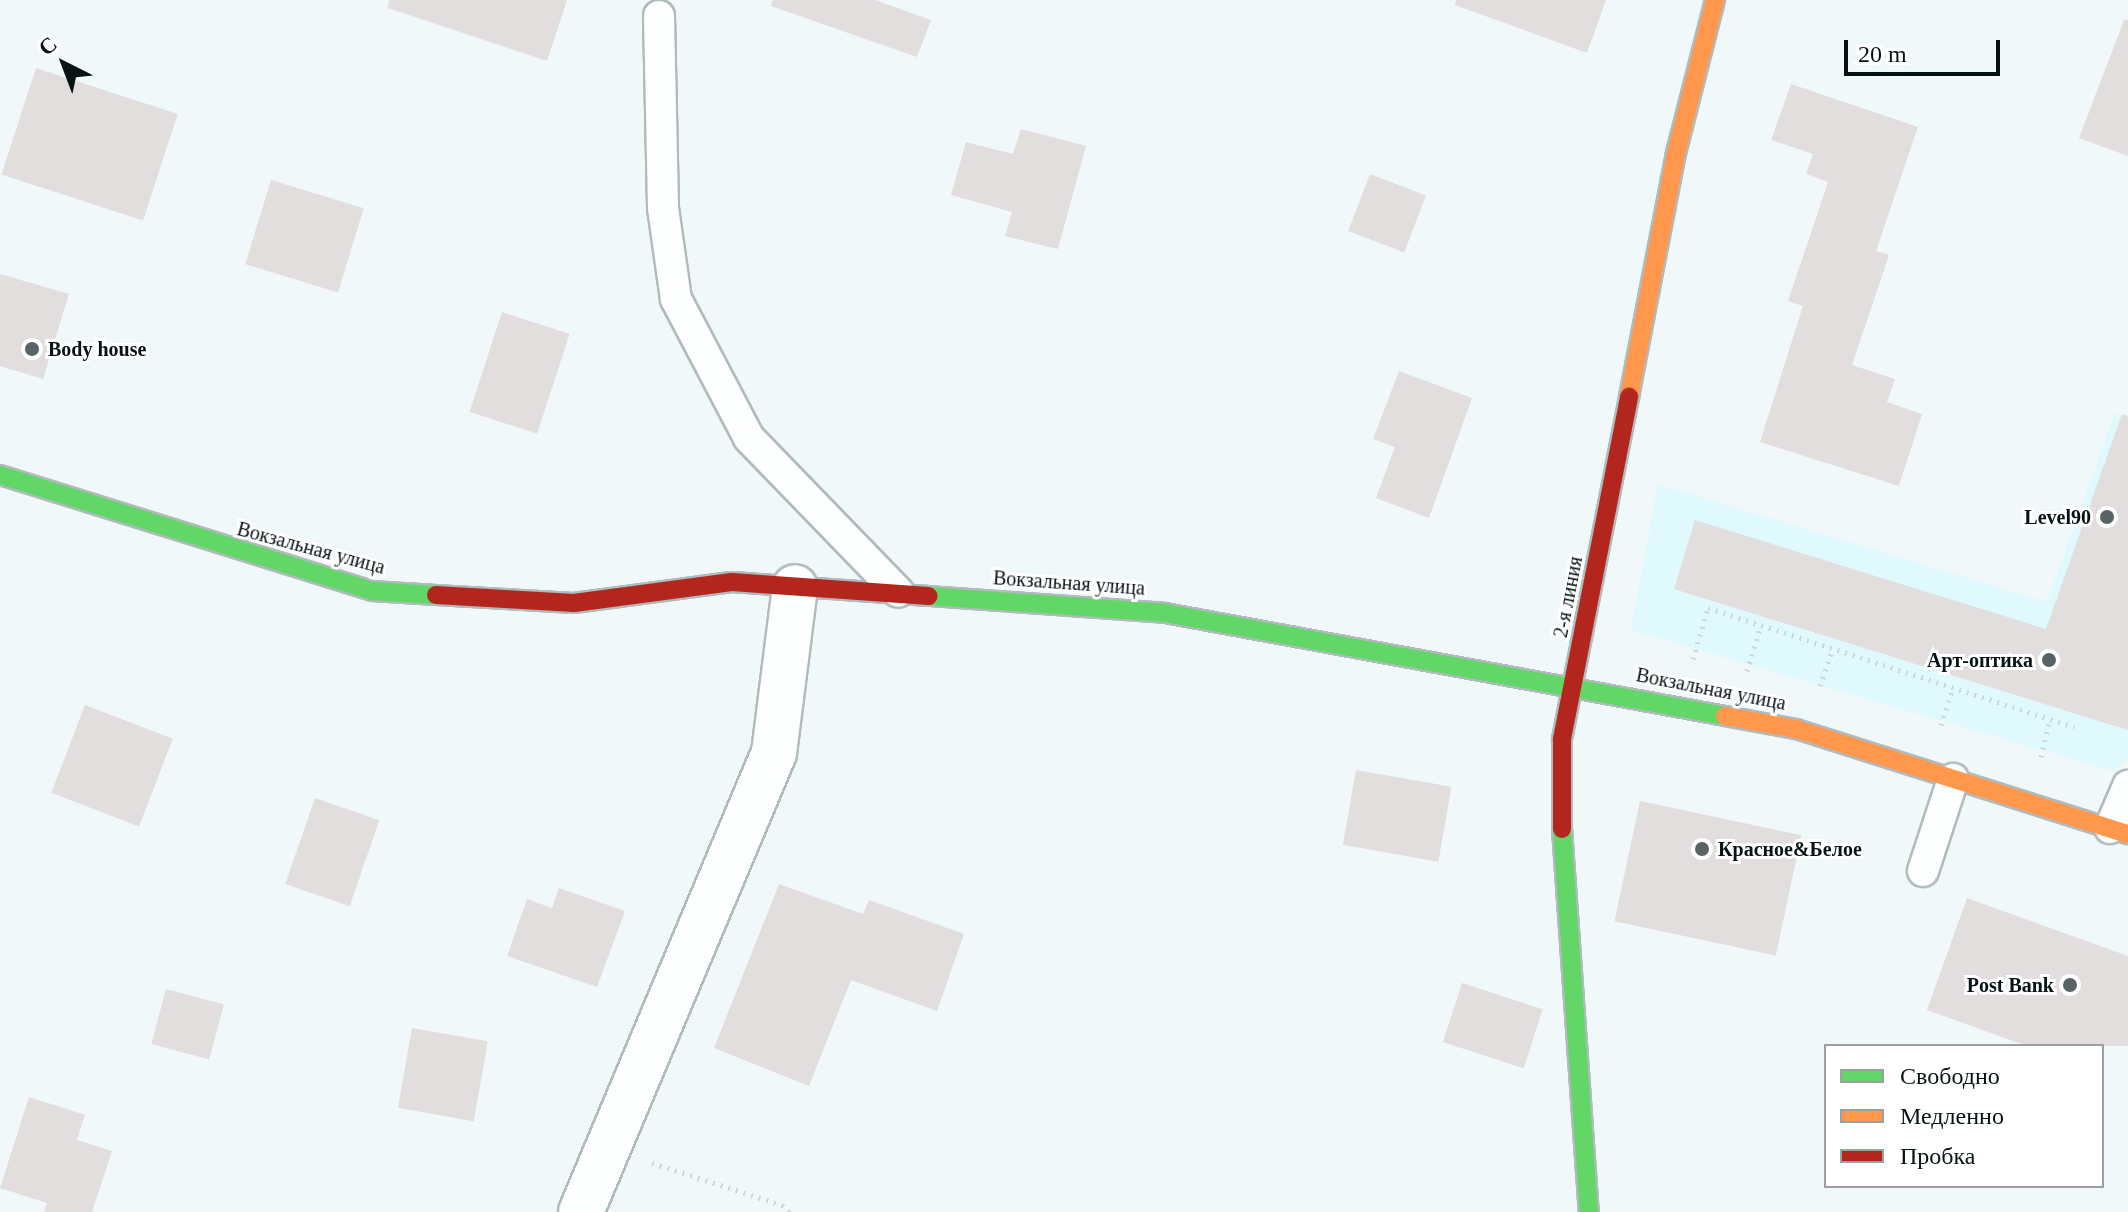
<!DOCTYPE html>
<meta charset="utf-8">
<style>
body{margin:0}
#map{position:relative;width:2128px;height:1212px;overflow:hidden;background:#f0f8f9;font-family:"Times New Roman",serif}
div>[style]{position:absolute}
.built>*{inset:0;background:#e0f9fc}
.building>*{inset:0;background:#e1dedd;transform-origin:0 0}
.path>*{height:5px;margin-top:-2.5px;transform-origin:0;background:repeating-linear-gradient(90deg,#d3d6d7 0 2px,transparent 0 8px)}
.roads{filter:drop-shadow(2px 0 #b0bbbc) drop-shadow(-2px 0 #b0bbbc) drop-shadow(0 2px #b0bbbc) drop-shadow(0 -2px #b0bbbc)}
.lane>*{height:30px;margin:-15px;padding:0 15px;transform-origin:15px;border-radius:15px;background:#fdfefe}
.street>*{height:44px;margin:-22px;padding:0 22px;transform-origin:22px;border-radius:22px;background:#fdfefe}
.fast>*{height:18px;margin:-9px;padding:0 9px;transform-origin:9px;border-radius:9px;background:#63d668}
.slow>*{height:18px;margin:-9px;padding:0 9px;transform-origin:9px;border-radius:9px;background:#ff974d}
.jam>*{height:18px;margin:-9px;padding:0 9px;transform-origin:9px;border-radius:9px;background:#b3261e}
.dots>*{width:22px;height:22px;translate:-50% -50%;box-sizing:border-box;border:4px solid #fff;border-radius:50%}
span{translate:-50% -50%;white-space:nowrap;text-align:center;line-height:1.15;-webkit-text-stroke:6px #fff;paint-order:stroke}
.poi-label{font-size:20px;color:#051315;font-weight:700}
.left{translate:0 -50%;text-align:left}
.right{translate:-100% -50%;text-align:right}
.street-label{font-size:20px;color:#051315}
.legend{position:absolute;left:1824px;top:1044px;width:280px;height:144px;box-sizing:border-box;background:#fff;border:2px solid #9ba1a1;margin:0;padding:10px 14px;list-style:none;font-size:24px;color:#051315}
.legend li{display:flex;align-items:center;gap:16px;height:40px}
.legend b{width:40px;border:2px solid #9ba1a1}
.north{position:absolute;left:24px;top:24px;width:80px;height:80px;-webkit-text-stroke:6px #fff;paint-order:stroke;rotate:318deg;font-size:22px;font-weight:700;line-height:32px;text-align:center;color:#051315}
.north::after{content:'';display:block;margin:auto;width:28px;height:36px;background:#051315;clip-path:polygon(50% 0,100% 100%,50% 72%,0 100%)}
.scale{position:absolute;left:1844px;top:40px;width:156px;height:36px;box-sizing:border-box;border:4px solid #051315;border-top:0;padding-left:10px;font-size:24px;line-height:28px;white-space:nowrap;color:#051315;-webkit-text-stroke:6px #fff;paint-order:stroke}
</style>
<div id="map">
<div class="built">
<div style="clip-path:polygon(2115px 413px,2128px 419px,2128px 758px,2114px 771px,1631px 630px,1658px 484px,2047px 602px)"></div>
</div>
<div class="building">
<div style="clip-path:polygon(389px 0,567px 0,547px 61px,388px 8px)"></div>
<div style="clip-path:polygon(773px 0,875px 0,931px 20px,917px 57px,771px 6px)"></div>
<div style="clip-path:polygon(1456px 0,1606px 0,1587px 53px,1455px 5px)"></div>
<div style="clip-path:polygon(2124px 20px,2128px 20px,2128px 156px,2079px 138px)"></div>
<div style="left:36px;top:68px;width:149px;height:112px;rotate:18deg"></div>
<div style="clip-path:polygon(1791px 84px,1918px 127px,1876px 251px,1889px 255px,1852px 365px,1895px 379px,1887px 402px,1922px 414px,1899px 486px,1760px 442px,1803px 306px,1788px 301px,1828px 182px,1806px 174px,1813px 154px,1771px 140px)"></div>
<div style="clip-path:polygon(1021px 129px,1086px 146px,1058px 249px,1005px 236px,1012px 212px,951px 195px,966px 142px,1013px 154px)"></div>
<div style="left:1370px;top:174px;width:60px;height:61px;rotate:21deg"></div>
<div style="left:271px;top:180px;width:97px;height:88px;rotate:17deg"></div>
<div style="clip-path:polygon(0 274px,69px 294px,43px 379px,0 366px)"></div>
<div style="left:502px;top:312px;width:71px;height:105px;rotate:18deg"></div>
<div style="clip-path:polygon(1399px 371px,1472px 398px,1429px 518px,1376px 498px,1395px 447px,1373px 439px)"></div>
<div style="clip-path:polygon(2122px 414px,2128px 416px,2128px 730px,1674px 589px,1695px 520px,2046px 629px)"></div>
<div style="left:85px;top:705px;width:94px;height:94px;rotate:21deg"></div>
<div style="left:1356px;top:770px;width:97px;height:76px;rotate:10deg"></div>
<div style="left:315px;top:798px;width:68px;height:91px;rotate:19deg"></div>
<div style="left:1640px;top:801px;width:165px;height:123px;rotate:12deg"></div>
<div style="clip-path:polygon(779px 884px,863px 914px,869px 900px,964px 934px,937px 1011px,851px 980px,809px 1086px,714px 1048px)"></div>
<div style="clip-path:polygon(559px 888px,625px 911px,597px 987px,507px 956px,527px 899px,552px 908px)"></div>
<div style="clip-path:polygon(1967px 898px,2128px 956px,2128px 1046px,2027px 1046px,1927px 1010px)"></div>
<div style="left:1462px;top:983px;width:85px;height:62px;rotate:18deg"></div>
<div style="left:166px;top:989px;width:60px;height:57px;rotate:15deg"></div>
<div style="left:412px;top:1028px;width:77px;height:81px;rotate:10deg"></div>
<div style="clip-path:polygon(29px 1097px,85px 1115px,77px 1140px,112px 1151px,92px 1212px,44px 1212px,47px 1203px,0 1188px)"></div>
</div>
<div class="path">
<div style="left:1693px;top:659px;width:53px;rotate:-73.6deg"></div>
<div style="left:1708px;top:608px;width:385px;rotate:18deg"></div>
<div style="left:1747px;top:671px;width:47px;rotate:-72.7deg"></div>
<div style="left:1820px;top:686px;width:39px;rotate:-71deg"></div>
<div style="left:1941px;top:725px;width:39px;rotate:-72deg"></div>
<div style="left:2041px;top:757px;width:39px;rotate:-77deg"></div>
<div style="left:652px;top:1163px;width:137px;rotate:17.9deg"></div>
<div style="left:782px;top:1205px;width:10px;rotate:45deg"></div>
</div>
<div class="roads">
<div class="lane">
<div style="left:659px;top:16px;width:192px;rotate:88.8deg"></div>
<div style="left:663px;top:208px;width:92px;rotate:81.9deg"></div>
<div style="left:676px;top:299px;width:157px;rotate:62.3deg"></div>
<div style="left:749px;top:438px;width:214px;rotate:45.9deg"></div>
<div style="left:2110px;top:828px;width:46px;rotate:-66.8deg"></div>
<div style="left:1923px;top:871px;width:97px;rotate:-71.9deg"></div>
</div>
<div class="street">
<div style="left:581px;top:1212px;width:498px;rotate:-67.2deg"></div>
<div style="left:774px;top:753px;width:167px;rotate:-82.8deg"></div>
</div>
<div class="fast">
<div style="left:0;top:475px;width:390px;rotate:17.3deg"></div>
<div style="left:372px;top:591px;width:64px;rotate:3.6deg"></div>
<div style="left:929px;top:596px;width:237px;rotate:4.1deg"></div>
<div style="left:1165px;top:613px;width:569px;rotate:10.42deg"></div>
<div style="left:1562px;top:829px;width:384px;rotate:86deg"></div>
</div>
<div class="slow">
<div style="left:1629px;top:397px;width:248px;rotate:-79.1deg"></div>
<div style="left:1676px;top:153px;width:158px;rotate:-75.7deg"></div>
<div style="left:1725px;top:716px;width:72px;rotate:10.4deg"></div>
<div style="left:1796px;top:729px;width:348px;rotate:17.6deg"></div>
</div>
<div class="jam">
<div style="left:436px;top:595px;width:138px;rotate:3.3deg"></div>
<div style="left:574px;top:603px;width:159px;rotate:-7.6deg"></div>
<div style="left:732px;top:582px;width:197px;rotate:4.1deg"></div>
<div style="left:1562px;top:829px;width:90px;rotate:-90deg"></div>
<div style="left:1562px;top:739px;width:349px;rotate:-78.9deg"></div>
</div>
</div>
<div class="dots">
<div style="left:32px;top:349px;background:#576365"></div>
<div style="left:2107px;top:517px;background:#576365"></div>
<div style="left:2049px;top:660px;background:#576365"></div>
<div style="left:1702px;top:849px;background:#576365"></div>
<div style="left:2070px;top:985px;background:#576365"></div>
</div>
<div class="poi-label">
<span class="left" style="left:48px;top:349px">Body house</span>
<span class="right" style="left:2091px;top:517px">Level90</span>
<span class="right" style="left:2033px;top:660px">Арт-оптика</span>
<span class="left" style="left:1718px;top:849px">Красное&amp;Белое</span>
<span class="right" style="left:2054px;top:985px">Post Bank</span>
</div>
<div class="street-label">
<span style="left:311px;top:548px;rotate:15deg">Вокзальная улица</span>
<span style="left:1069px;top:583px;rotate:4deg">Вокзальная улица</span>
<span style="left:1568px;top:597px;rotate:-79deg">2-я линия</span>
<span style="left:1711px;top:689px;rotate:11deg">Вокзальная улица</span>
</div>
<ul class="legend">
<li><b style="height:10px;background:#63d668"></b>Свободно</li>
<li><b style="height:10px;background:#ff974d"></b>Медленно</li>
<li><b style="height:10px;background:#b3261e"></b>Пробка</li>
</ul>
<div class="north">С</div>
<div class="scale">20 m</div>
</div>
